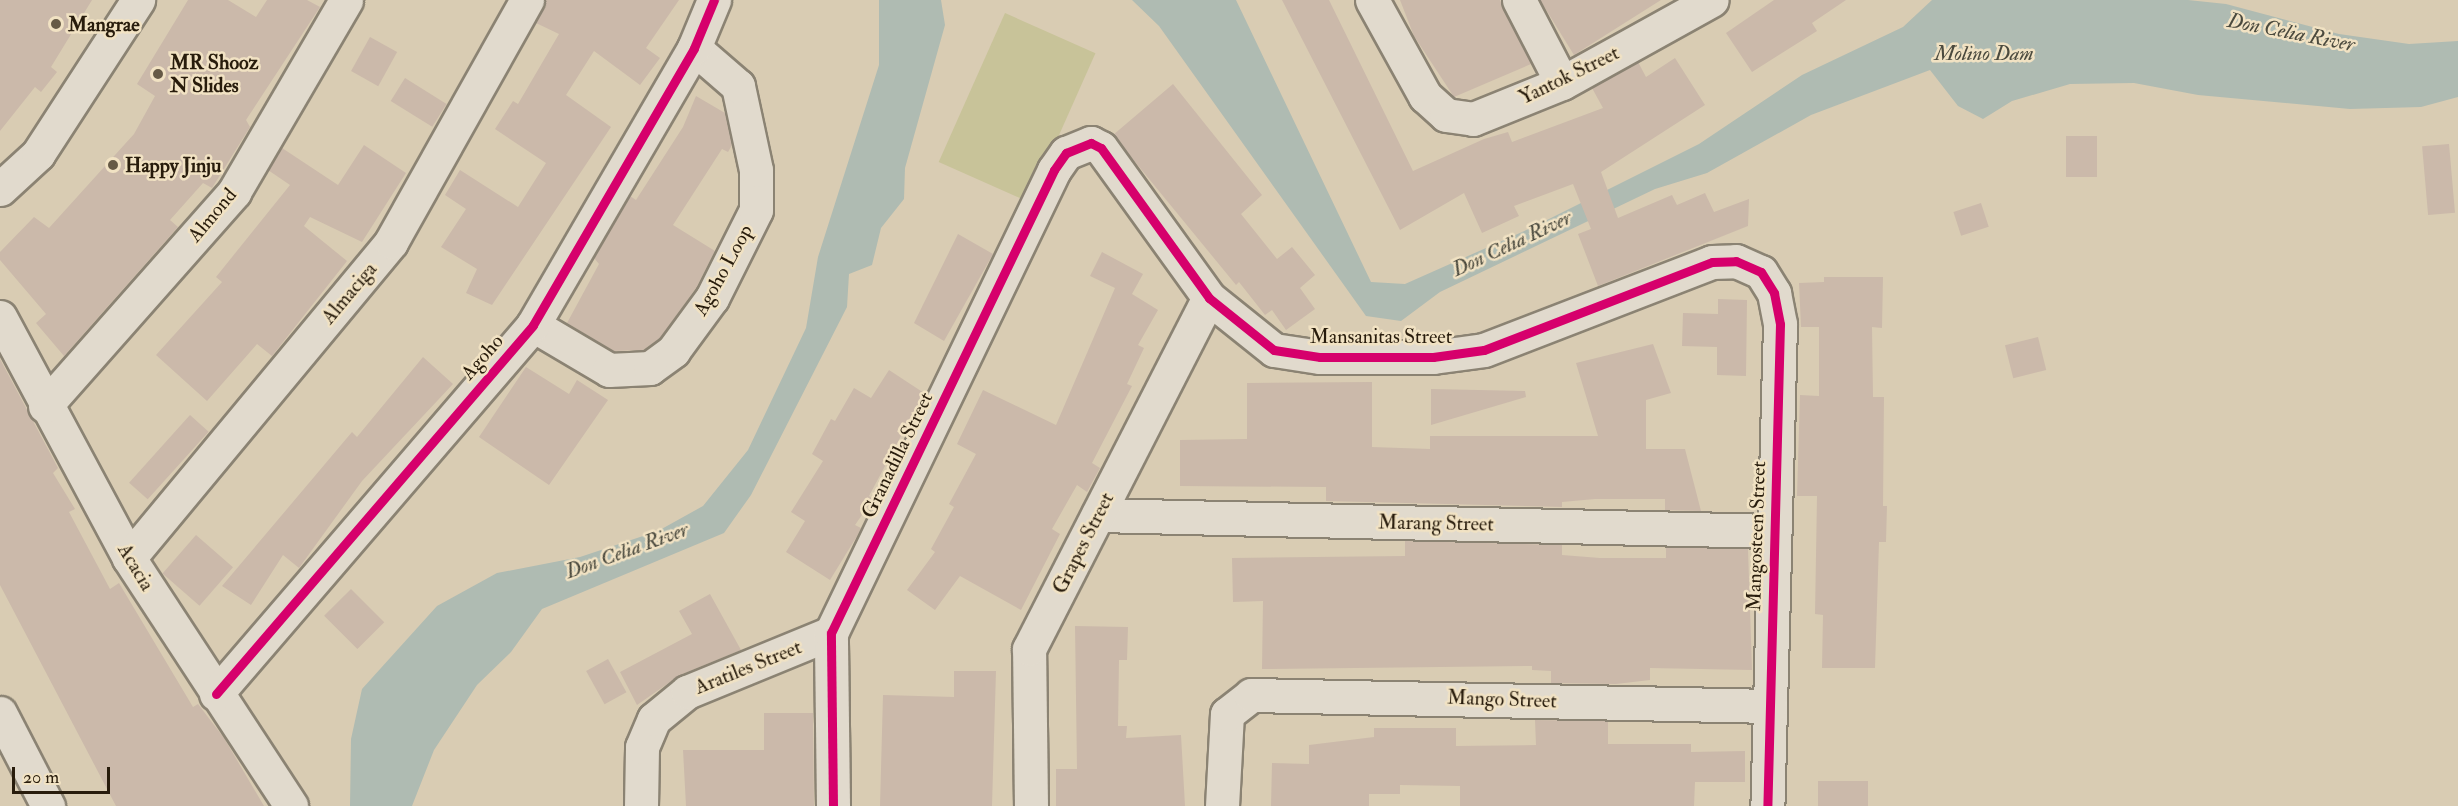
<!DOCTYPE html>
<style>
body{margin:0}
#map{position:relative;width:2458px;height:806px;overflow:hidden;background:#d9ccb3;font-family:"IM FELL Double Pica",serif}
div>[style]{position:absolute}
.green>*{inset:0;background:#c8c399;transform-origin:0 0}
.water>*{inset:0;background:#afbbb2}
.building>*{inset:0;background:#cbb9aa;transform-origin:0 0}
.roads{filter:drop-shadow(2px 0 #8b8373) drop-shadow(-2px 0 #8b8373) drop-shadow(0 2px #8b8373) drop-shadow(0 -2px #8b8373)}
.minor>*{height:33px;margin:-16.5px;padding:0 16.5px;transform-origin:16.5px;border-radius:16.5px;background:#e1dacd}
.cycleway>*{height:9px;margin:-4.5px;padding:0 4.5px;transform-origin:4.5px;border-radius:4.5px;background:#d6006c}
.dots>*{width:16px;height:16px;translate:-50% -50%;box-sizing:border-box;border:3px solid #f1e2c3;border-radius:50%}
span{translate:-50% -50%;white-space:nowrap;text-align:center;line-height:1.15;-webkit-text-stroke:5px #f1e2c3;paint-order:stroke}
.poi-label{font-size:20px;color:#281c0c;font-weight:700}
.left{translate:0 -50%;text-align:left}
.street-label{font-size:20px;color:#281c0c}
.water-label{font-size:21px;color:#4b4a3e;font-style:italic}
.scale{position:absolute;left:12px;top:767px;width:98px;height:27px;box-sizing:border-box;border:3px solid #281c0c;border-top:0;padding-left:8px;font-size:18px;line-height:21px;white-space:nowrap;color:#281c0c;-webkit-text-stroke:4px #f1e2c3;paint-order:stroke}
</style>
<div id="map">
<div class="green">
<div style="left:1005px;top:13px;width:99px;height:163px;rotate:24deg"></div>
</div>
<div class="water">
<div style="clip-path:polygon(879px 0,941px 0,945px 25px,905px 168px,904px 199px,881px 228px,872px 265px,849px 274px,847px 307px,751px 495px,724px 533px,542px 609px,511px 652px,477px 685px,434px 750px,412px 806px,350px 806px,351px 739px,362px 689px,437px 606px,497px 573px,580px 557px,658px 531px,703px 506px,748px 450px,806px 328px,818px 257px,879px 65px)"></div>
<div style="clip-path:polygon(1132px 0,1236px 0,1371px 282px,1405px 284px,1531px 228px,1699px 144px,1802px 75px,1903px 27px,1932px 0,2188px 0,2226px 4px,2339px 34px,2409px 44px,2458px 41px,2458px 97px,2421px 107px,2350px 109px,2198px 95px,2134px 83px,2070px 84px,2012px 101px,1983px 119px,1958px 106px,1930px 70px,1811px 115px,1707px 173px,1655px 189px,1440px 292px,1401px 321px,1366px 316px,1159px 26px)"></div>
</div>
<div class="building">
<div style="clip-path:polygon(0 0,92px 0,51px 67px,57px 72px,41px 92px,35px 87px,0 131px)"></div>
<div style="clip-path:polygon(188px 0,228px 0,256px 17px,267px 0,307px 0,320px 7px,246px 120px,250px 127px,212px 188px,203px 183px,170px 220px,178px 227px,64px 356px,36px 323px,46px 314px,0 260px,0 252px,34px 217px,49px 228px,134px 134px,155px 96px,137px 84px)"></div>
<div style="clip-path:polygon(546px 0,679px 0,646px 48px,660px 58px,640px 85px,594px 51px,566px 95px,611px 127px,492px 305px,466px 293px,477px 269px,441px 247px,466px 209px,445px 195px,460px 170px,518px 207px,546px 163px,495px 129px,513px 101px,518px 104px,559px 34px,536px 23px)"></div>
<div style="clip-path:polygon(1282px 0,1329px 0,1413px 171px,1484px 139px,1508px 132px,1512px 142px,1603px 108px,1592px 88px,1638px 62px,1646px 77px,1675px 58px,1705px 105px,1601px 172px,1618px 218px,1672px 195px,1677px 205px,1705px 193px,1714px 212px,1749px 199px,1748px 226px,1598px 286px,1578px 234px,1591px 229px,1573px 184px,1514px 206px,1519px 216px,1482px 233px,1464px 193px,1400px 230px)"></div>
<div style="clip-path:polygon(1400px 0,1500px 0,1531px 64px,1454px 97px,1414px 36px)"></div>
<div style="clip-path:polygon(1540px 0,1661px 0,1574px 55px)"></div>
<div style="clip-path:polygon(1774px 0,1846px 0,1812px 23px,1817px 31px,1752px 72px,1726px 33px)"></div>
<div style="left:370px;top:37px;width:31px;height:39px;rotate:29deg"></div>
<div style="left:405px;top:78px;width:49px;height:27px;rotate:32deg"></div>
<div style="clip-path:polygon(1173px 84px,1262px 195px,1241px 214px,1277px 259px,1292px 247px,1315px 275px,1300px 288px,1315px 309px,1286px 330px,1272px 310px,1265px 315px,1239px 282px,1236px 285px,1113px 135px)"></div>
<div style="clip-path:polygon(696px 96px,725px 113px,732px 145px,728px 152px,722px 149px,673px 225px,715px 251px,696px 288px,660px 338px,643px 350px,614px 351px,567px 323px,599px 264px,594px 258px,630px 196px,636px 200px,683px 127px)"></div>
<div style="left:2066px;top:136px;width:31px;height:41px"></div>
<div style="left:2449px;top:144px;width:69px;height:27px;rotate:85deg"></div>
<div style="clip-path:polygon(364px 145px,406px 173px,362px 242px,310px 217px,304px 226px,347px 261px,272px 356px,257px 344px,207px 401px,156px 355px,222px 282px,216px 277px,290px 185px,268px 170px,282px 148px,338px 185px)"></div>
<div style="left:1981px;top:203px;width:25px;height:29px;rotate:72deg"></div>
<div style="clip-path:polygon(958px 234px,993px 254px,944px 341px,914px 323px)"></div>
<div style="clip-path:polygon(1102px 252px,1143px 274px,1132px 294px,1158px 310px,1138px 345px,1144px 348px,1127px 384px,1132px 386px,1092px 463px,1100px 468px,1087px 492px,1077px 485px,1052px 529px,1060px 534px,1021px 610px,960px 576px,935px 610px,907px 590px,935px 552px,931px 549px,954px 507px,949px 504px,976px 454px,957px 444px,983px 390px,1056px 425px,1115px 288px,1090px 276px)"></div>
<div style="clip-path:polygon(1824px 277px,1883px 277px,1882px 328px,1872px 327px,1873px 397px,1884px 397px,1883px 506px,1887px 506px,1886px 542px,1879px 542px,1875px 668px,1822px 668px,1823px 615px,1815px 614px,1817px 496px,1797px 496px,1800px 395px,1819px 396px,1819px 327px,1801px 327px,1799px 283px,1824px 282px)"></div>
<div style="clip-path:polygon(1718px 299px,1747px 300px,1746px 376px,1717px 375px,1717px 347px,1682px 346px,1683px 313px,1718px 314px)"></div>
<div style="left:2038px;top:337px;width:34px;height:34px;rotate:76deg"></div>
<div style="clip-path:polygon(1653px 344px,1671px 393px,1646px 400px,1646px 449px,1685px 449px,1701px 511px,1665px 510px,1665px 499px,1595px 499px,1562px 502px,1562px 507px,1326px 501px,1326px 487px,1180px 486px,1180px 440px,1247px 439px,1247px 383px,1372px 382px,1372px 447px,1430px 449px,1430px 436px,1598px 436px,1576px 363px)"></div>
<div style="clip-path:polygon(423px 357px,453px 384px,362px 481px,299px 568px,283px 555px,251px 605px,222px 586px,352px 432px,357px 437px)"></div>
<div style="clip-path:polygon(0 359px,58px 468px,53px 473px,75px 509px,69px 512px,110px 589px,119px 583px,193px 707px,198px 704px,224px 738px,264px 806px,116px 806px,0 585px)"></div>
<div style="clip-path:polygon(526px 367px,569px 394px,577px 380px,608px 400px,549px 485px,479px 437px)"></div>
<div style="clip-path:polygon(889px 370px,924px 393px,869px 496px,873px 499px,855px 525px,861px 528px,857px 536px,830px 580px,786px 552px,805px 521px,791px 512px,823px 461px,812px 454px,831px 419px,835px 421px,854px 388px,871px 398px)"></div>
<div style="clip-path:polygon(1431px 389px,1525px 391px,1526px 397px,1431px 425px)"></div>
<div style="left:190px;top:415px;width:25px;height:91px;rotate:42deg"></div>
<div style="left:196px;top:535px;width:49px;height:51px;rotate:41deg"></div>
<div style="clip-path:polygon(1405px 541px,1562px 545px,1562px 555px,1600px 558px,1666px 558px,1666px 547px,1748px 549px,1752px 670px,1650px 668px,1650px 680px,1616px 684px,1551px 683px,1551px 671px,1532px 670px,1532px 666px,1262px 669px,1263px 601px,1233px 602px,1232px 558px,1405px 556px)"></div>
<div style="left:351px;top:589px;width:47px;height:38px;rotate:45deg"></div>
<div style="clip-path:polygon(710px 594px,741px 650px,680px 675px,637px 705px,620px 672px,692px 634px,679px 611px)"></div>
<div style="clip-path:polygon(1075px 626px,1128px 627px,1127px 660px,1119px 660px,1118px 726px,1127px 726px,1126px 738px,1181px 735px,1185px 806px,1056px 806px,1056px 769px,1077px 769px)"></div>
<div style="left:608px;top:659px;width:38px;height:25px;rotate:61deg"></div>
<div style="clip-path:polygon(954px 671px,996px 671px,992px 806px,880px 806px,883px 695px,954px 697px)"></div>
<div style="clip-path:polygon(764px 713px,813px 713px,814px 806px,686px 806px,683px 750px,764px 750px)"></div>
<div style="clip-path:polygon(1535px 720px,1608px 721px,1608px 744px,1691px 744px,1691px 752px,1745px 751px,1745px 782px,1695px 782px,1694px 806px,1460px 806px,1460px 786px,1400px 785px,1400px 794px,1369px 794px,1369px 806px,1271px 806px,1272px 763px,1309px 764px,1309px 745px,1374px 737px,1374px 728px,1456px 728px,1456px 746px,1536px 745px)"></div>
<div style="left:1818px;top:781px;width:50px;height:25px"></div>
</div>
<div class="roads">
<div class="minor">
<div style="left:1372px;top:0;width:110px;rotate:61.1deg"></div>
<div style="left:1425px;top:96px;width:28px;rotate:42deg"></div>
<div style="left:1446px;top:115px;width:27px;rotate:8deg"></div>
<div style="left:1473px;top:119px;width:96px;rotate:-22deg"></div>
<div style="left:1562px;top:83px;width:171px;rotate:-29deg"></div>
<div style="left:1519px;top:0;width:93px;rotate:62.6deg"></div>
<div style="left:0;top:189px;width:52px;rotate:-42.6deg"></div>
<div style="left:38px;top:154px;width:184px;rotate:-57deg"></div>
<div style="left:0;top:317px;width:273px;rotate:61.8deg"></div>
<div style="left:129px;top:558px;width:296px;rotate:56.8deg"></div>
<div style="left:533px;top:325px;width:88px;rotate:30.6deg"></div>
<div style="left:609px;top:370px;width:41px;rotate:-2.8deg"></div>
<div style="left:650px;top:368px;width:29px;rotate:-36deg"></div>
<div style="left:673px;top:351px;width:66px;rotate:-53.7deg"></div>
<div style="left:712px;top:298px;width:98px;rotate:-63.4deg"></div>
<div style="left:756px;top:210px;width:40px;rotate:-90deg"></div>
<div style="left:756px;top:170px;width:86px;rotate:-102.1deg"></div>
<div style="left:738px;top:86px;width:58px;rotate:-139.2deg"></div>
<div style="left:45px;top:406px;width:286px;rotate:-48.5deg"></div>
<div style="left:234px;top:192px;width:222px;rotate:-59.7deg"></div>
<div style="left:1098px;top:515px;width:675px;rotate:1.36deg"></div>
<div style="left:129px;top:558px;width:410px;rotate:-50.3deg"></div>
<div style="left:391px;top:242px;width:278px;rotate:-60.7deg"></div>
<div style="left:216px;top:694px;width:486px;rotate:-49.3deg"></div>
<div style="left:533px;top:325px;width:320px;rotate:-59.8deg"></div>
<div style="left:694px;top:48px;width:52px;rotate:-67.4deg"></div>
<div style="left:0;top:713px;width:105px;rotate:62.7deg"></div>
<div style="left:641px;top:806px;width:59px;rotate:-89deg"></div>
<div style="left:642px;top:747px;width:30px;rotate:-67deg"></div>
<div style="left:654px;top:719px;width:43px;rotate:-39.3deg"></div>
<div style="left:687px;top:692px;width:156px;rotate:-22.3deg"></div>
<div style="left:833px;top:806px;width:173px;rotate:-90.7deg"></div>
<div style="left:831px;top:633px;width:514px;rotate:-64.28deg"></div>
<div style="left:1054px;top:170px;width:21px;rotate:-55deg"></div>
<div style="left:1066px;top:153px;width:27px;rotate:-22deg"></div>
<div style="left:1091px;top:143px;width:11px;rotate:27deg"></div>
<div style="left:1101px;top:148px;width:185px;rotate:54.2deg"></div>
<div style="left:1209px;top:298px;width:83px;rotate:38.7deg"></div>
<div style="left:1274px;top:350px;width:47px;rotate:8.7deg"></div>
<div style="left:1320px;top:357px;width:113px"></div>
<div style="left:1433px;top:357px;width:51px;rotate:-7.8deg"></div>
<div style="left:1484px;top:350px;width:244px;rotate:-21.1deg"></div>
<div style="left:1712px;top:262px;width:24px;rotate:-2deg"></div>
<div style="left:1736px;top:261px;width:27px;rotate:24deg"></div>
<div style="left:1761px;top:272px;width:25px;rotate:58deg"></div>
<div style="left:1774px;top:293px;width:32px;rotate:79deg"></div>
<div style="left:1780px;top:324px;width:482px;rotate:91.5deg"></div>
<div style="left:1031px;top:806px;width:157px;rotate:-90.7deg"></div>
<div style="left:1029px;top:649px;width:394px;rotate:-62.9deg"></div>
<div style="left:1222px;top:806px;width:92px;rotate:-86.9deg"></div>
<div style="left:1227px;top:714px;width:31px;rotate:-38deg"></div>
<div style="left:1251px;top:695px;width:519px;rotate:1.21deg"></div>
</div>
</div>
<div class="cycleway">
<div style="left:216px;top:694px;width:486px;rotate:-49.3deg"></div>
<div style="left:533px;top:325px;width:320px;rotate:-59.8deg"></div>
<div style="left:694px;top:48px;width:52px;rotate:-67.4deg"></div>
<div style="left:833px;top:806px;width:173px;rotate:-90.7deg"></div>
<div style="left:831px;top:633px;width:514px;rotate:-64.28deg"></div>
<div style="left:1054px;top:170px;width:21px;rotate:-55deg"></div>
<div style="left:1066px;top:153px;width:27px;rotate:-22deg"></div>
<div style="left:1091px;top:143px;width:11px;rotate:27deg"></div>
<div style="left:1101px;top:148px;width:185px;rotate:54.2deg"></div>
<div style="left:1209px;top:298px;width:83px;rotate:38.7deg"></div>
<div style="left:1274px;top:350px;width:47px;rotate:8.7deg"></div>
<div style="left:1320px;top:357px;width:113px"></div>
<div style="left:1433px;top:357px;width:51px;rotate:-7.8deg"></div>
<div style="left:1484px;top:350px;width:244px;rotate:-21.1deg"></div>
<div style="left:1712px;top:262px;width:24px;rotate:-2deg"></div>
<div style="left:1736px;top:261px;width:27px;rotate:24deg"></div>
<div style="left:1761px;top:272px;width:25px;rotate:58deg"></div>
<div style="left:1774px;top:293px;width:32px;rotate:79deg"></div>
<div style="left:1780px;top:324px;width:482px;rotate:91.5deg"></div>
</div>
<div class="dots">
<div style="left:56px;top:24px;background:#665a46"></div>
<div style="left:158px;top:74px;background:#665a46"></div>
<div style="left:113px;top:165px;background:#665a46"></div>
</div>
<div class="poi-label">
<span class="left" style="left:68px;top:24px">Mangrae</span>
<span class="left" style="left:170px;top:74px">MR Shooz<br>N Slides</span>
<span class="left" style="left:125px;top:165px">Happy Jinju</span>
</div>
<div class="street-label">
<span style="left:1569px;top:75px;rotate:-26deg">Yantok Street</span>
<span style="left:212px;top:215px;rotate:-50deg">Almond</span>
<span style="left:723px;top:270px;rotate:-61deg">Agoho Loop</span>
<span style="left:349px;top:293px;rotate:-50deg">Almaciga</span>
<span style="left:1381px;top:336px">Mansanitas Street</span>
<span style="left:482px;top:357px;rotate:-49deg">Agoho</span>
<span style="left:897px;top:455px;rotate:-64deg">Granadilla Street</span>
<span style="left:1436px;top:523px;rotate:1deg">Marang Street</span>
<span style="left:1756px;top:536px;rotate:-88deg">Mangosteen Street</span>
<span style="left:1083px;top:543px;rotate:-63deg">Grapes Street</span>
<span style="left:136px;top:567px;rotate:59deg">Acacia</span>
<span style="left:748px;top:667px;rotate:-22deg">Aratiles Street</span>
<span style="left:1502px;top:699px;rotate:2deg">Mango Street</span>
</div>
<div class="water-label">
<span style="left:2291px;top:33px;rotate:11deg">Don Celia River</span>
<span style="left:1984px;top:54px">Molino Dam</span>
<span style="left:1512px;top:244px;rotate:-25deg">Don Celia River</span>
<span style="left:627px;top:551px;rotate:-20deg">Don Celia River</span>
</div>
<div class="scale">20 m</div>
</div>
